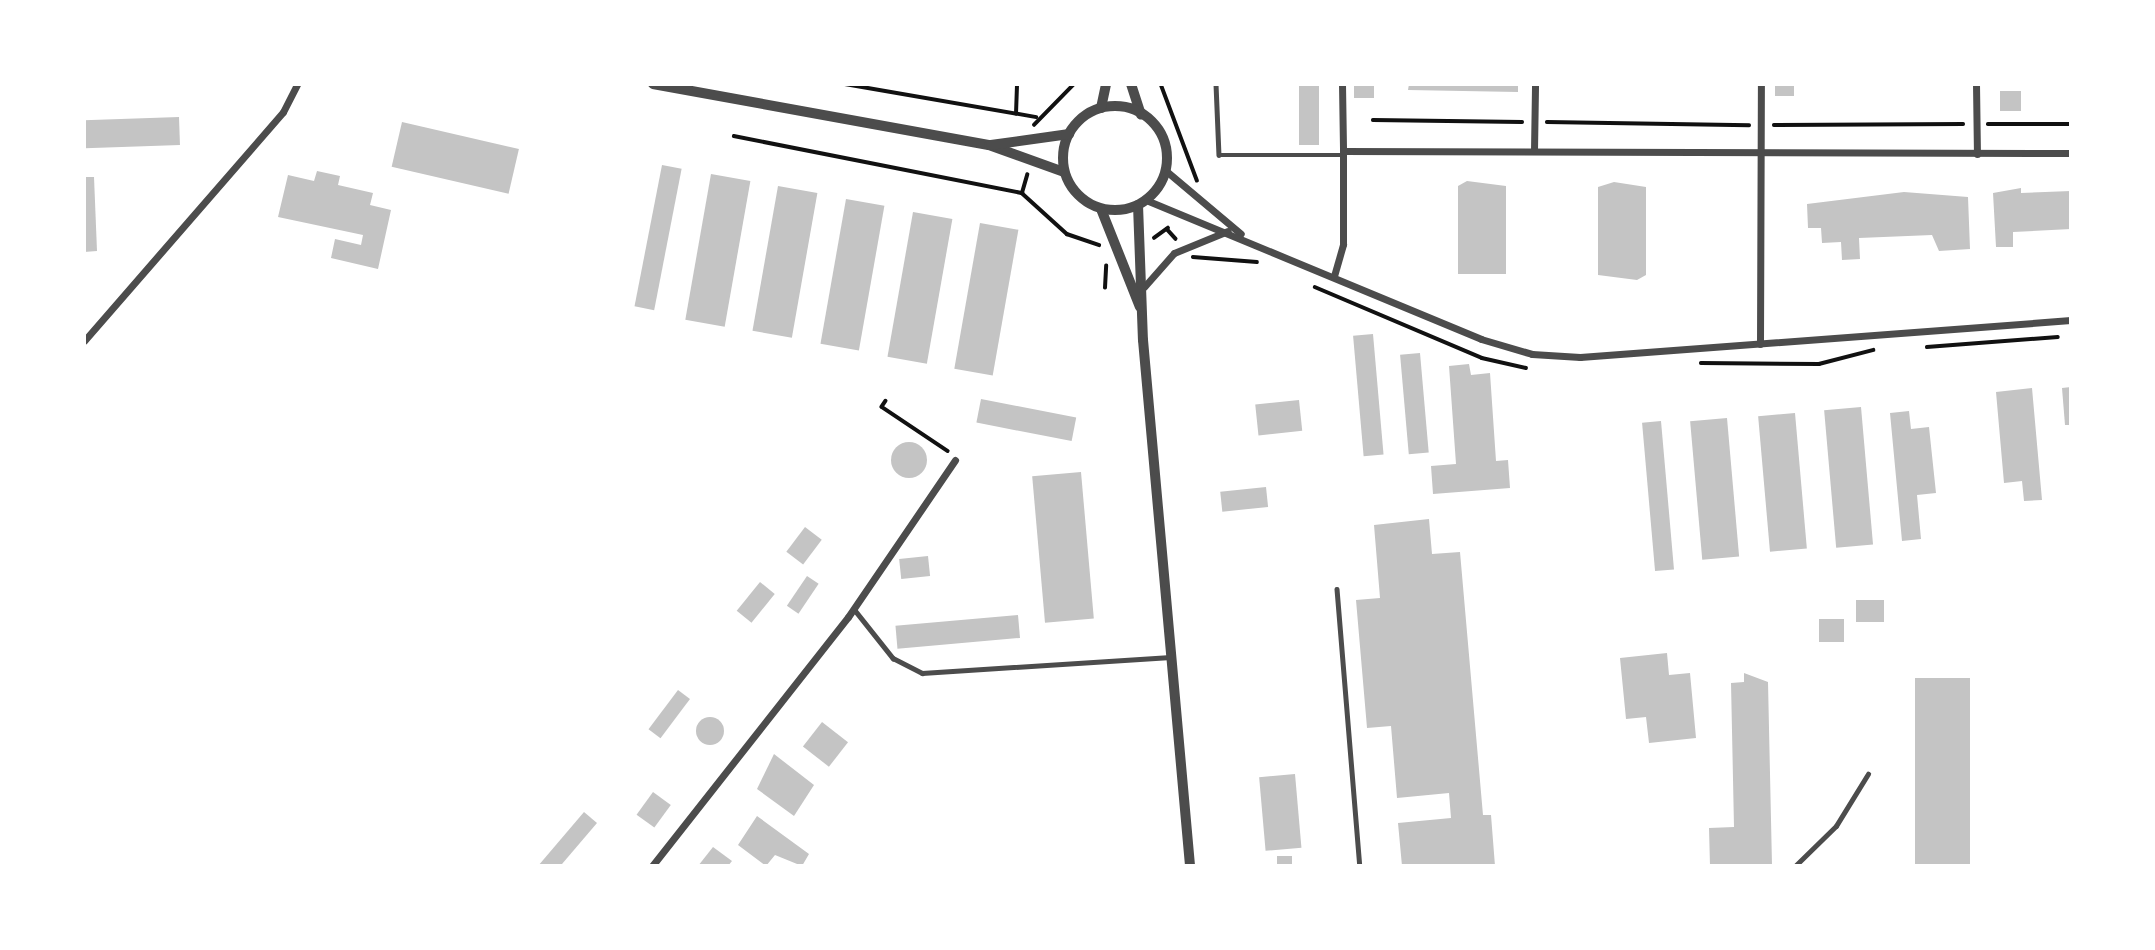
<!DOCTYPE html>
<style>
body{margin:0}
#map{position:relative;width:2155px;height:950px;overflow:hidden;background:#fff;font-family:Barlow,sans-serif}
div>[style]{position:absolute}
.building>*{inset:0;background:#c4c4c4;transform-origin:0 0}
.round{border-radius:50%}
.path>*{height:3.5px;margin:-1.75px;padding:0 1.75px;transform-origin:1.75px;border-radius:1.75px;background:#111}
.service>*{height:4.5px;margin:-2.25px;padding:0 2.25px;transform-origin:2.25px;border-radius:2.25px;background:#4c4c4c}
.minor>*{height:7px;margin:-3.5px;padding:0 3.5px;transform-origin:3.5px;border-radius:3.5px;background:#4c4c4c}
.tertiary>*{height:10px;margin:-5px;padding:0 5px;transform-origin:5px;border-radius:5px;background:#4c4c4c}
.tertiary>.ring{margin:-5px;padding:0;box-sizing:content-box;background:none;border:10px solid #4c4c4c;border-radius:50%}
span{translate:-50% -50%;white-space:nowrap;text-align:center;line-height:1.15;-webkit-text-stroke:5px #fff;paint-order:stroke}
.frame{position:absolute;inset:0;border:86px solid #fff;pointer-events:none}
</style>
<div id="map">
<div class="building">
<div style="left:1299px;top:84px;width:20px;height:61px"></div>
<div style="left:1354px;top:84px;width:20px;height:14px"></div>
<div style="clip-path:polygon(1409px 84px,1518px 84px,1518px 92px,1408px 90px)"></div>
<div style="left:1775px;top:84px;width:19px;height:12px"></div>
<div style="left:2000px;top:91px;width:21px;height:20px"></div>
<div style="left:179px;top:117px;width:28px;height:95px;rotate:88deg"></div>
<div style="left:402px;top:122px;width:120px;height:46px;rotate:13deg"></div>
<div style="left:662px;top:165px;width:20px;height:144px;rotate:11deg"></div>
<div style="clip-path:polygon(317px 171px,340px 176px,338px 185px,373px 193px,370px 205px,391px 210px,378px 269px,331px 258px,335px 239px,361px 245px,363px 235px,278px 217px,288px 175px,314px 181px)"></div>
<div style="left:711px;top:174px;width:40px;height:148px;rotate:10deg"></div>
<div style="clip-path:polygon(84px 177px,94px 177px,97px 251px,84px 252px)"></div>
<div style="clip-path:polygon(1467px 181px,1506px 186px,1506px 274px,1458px 274px,1458px 186px)"></div>
<div style="clip-path:polygon(1614px 182px,1646px 187px,1646px 275px,1637px 280px,1598px 275px,1598px 187px)"></div>
<div style="left:778px;top:186px;width:40px;height:147px;rotate:10deg"></div>
<div style="clip-path:polygon(2021px 188px,2021px 193px,2071px 191px,2071px 229px,2013px 232px,2013px 247px,1996px 247px,1993px 193px)"></div>
<div style="clip-path:polygon(1904px 192px,1968px 197px,1970px 249px,1939px 251px,1932px 235px,1859px 238px,1860px 259px,1842px 260px,1841px 242px,1822px 243px,1821px 228px,1808px 228px,1807px 204px)"></div>
<div style="left:846px;top:199px;width:39px;height:147px;rotate:10deg"></div>
<div style="left:913px;top:212px;width:40px;height:147px;rotate:10deg"></div>
<div style="left:980px;top:223px;width:39px;height:148px;rotate:10deg"></div>
<div style="left:1373px;top:334px;width:121px;height:20px;rotate:85deg"></div>
<div style="left:1420px;top:353px;width:100px;height:20px;rotate:85deg"></div>
<div style="clip-path:polygon(1469px 364px,1471px 375px,1490px 373px,1496px 461px,1508px 460px,1510px 488px,1433px 494px,1431px 466px,1456px 464px,1449px 366px)"></div>
<div style="clip-path:polygon(2071px 387px,2071px 425px,2065px 425px,2062px 388px)"></div>
<div style="clip-path:polygon(2032px 388px,2042px 500px,2024px 501px,2022px 481px,2004px 483px,1996px 392px)"></div>
<div style="left:981px;top:399px;width:97px;height:24px;rotate:11deg"></div>
<div style="left:1299px;top:400px;width:31px;height:44px;rotate:84deg"></div>
<div style="left:1861px;top:407px;width:138px;height:37px;rotate:85deg"></div>
<div style="clip-path:polygon(1909px 411px,1911px 429px,1929px 427px,1936px 493px,1917px 495px,1921px 539px,1902px 541px,1890px 413px)"></div>
<div style="left:1795px;top:413px;width:136px;height:37px;rotate:85deg"></div>
<div style="left:1727px;top:418px;width:139px;height:37px;rotate:85deg"></div>
<div style="left:1661px;top:421px;width:149px;height:19px;rotate:85deg"></div>
<div class="round" style="left:891px;top:442px;width:36px;height:36px"></div>
<div style="left:1081px;top:472px;width:147px;height:49px;rotate:85deg"></div>
<div style="left:1266px;top:487px;width:20px;height:46px;rotate:84deg"></div>
<div style="clip-path:polygon(1429px 519px,1432px 554px,1460px 552px,1483px 815px,1491px 815px,1495px 866px,1402px 866px,1398px 823px,1451px 818px,1449px 793px,1397px 798px,1391px 726px,1367px 728px,1356px 600px,1380px 598px,1374px 525px)"></div>
<div style="left:805px;top:527px;width:21px;height:31px;rotate:37deg"></div>
<div style="left:928px;top:556px;width:20px;height:29px;rotate:84deg"></div>
<div style="left:807px;top:576px;width:14px;height:36px;rotate:34deg"></div>
<div style="left:760px;top:582px;width:19px;height:37px;rotate:39deg"></div>
<div style="left:1856px;top:600px;width:28px;height:22px"></div>
<div style="left:1018px;top:615px;width:23px;height:123px;rotate:85deg"></div>
<div style="left:1819px;top:619px;width:25px;height:23px"></div>
<div style="clip-path:polygon(1667px 653px,1669px 675px,1690px 673px,1696px 738px,1649px 743px,1646px 717px,1626px 719px,1620px 658px)"></div>
<div style="clip-path:polygon(1744px 673px,1768px 682px,1772px 865px,1710px 866px,1709px 828px,1734px 827px,1731px 683px,1744px 682px)"></div>
<div style="left:1915px;top:678px;width:55px;height:188px"></div>
<div style="left:678px;top:690px;width:15px;height:49px;rotate:37deg"></div>
<div class="round" style="left:696px;top:717px;width:28px;height:28px"></div>
<div style="left:822px;top:722px;width:33px;height:31px;rotate:38deg"></div>
<div style="clip-path:polygon(774px 754px,814px 785px,794px 816px,757px 789px)"></div>
<div style="left:1295px;top:774px;width:74px;height:36px;rotate:85deg"></div>
<div style="left:653px;top:792px;width:22px;height:28px;rotate:36deg"></div>
<div style="clip-path:polygon(584px 812px,597px 823px,562px 864px,538px 866px)"></div>
<div style="clip-path:polygon(757px 816px,809px 854px,802px 866px,775px 855px,766px 866px,738px 845px)"></div>
<div style="clip-path:polygon(713px 847px,732px 861px,728px 866px,698px 866px)"></div>
<div style="left:1292px;top:856px;width:8px;height:15px;rotate:90deg"></div>
</div>
<div class="path">
<div style="left:845px;top:84px;width:194px;rotate:9.8deg"></div>
<div style="left:1161px;top:84px;width:103px;rotate:69.4deg"></div>
<div style="left:1016px;top:114px;width:30px;rotate:-88deg"></div>
<div style="left:1373px;top:120px;width:149px;rotate:0.8deg"></div>
<div style="left:1547px;top:122px;width:202px;rotate:0.9deg"></div>
<div style="left:1988px;top:124px;width:83px"></div>
<div style="left:1034px;top:125px;width:57px;rotate:-45.7deg"></div>
<div style="left:1774px;top:125px;width:189px;rotate:-0.3deg"></div>
<div style="left:734px;top:136px;width:294px;rotate:11.2deg"></div>
<div style="left:1022px;top:193px;width:61px;rotate:42.3deg"></div>
<div style="left:1067px;top:234px;width:34px;rotate:19deg"></div>
<div style="left:1022px;top:193px;width:19px;rotate:-74deg"></div>
<div style="left:1167px;top:229px;width:13px;rotate:48deg"></div>
<div style="left:1154px;top:238px;width:17px;rotate:-36deg"></div>
<div style="left:1193px;top:257px;width:64px;rotate:4.5deg"></div>
<div style="left:1315px;top:287px;width:181px;rotate:23deg"></div>
<div style="left:1482px;top:358px;width:45px;rotate:12.8deg"></div>
<div style="left:1105px;top:288px;width:22px;rotate:-87deg"></div>
<div style="left:1927px;top:347px;width:131px;rotate:-4.4deg"></div>
<div style="left:1701px;top:363px;width:118px;rotate:0.5deg"></div>
<div style="left:1819px;top:364px;width:56px;rotate:-14.5deg"></div>
<div style="left:886px;top:401px;width:7px;rotate:124deg"></div>
<div style="left:882px;top:407px;width:79px;rotate:33.7deg"></div>
</div>
<div class="service">
<div style="left:1216px;top:84px;width:71px;rotate:87.6deg"></div>
<div style="left:1219px;top:155px;width:124px"></div>
<div style="left:1337px;top:589px;width:278px;rotate:85.3deg"></div>
<div style="left:854px;top:609px;width:63px;rotate:51.5deg"></div>
<div style="left:893px;top:658px;width:33px;rotate:27deg"></div>
<div style="left:922px;top:673px;width:249px;rotate:-3.7deg"></div>
<div style="left:1795px;top:866px;width:57px;rotate:-44.3deg"></div>
<div style="left:1836px;top:826px;width:61px;rotate:-58.4deg"></div>
</div>
<div class="minor">
<div style="left:1342px;top:84px;width:67px;rotate:89.1deg"></div>
<div style="left:1976px;top:84px;width:70px;rotate:89.2deg"></div>
<div style="left:1534px;top:151px;width:67px;rotate:-89.1deg"></div>
<div style="left:1165px;top:170px;width:99px;rotate:40.1deg"></div>
<div style="left:1146px;top:200px;width:363px;rotate:22.5deg"></div>
<div style="left:1481px;top:339px;width:53px;rotate:16.4deg"></div>
<div style="left:1532px;top:354px;width:48px;rotate:3.6deg"></div>
<div style="left:1580px;top:357px;width:492px;rotate:-4.3deg"></div>
<div style="left:1334px;top:276px;width:33px;rotate:-74deg"></div>
<div style="left:1343px;top:244px;width:93px;rotate:-90deg"></div>
<div style="left:1343px;top:151px;width:728px;rotate:0.16deg"></div>
<div style="left:1144px;top:287px;width:45px;rotate:-48.6deg"></div>
<div style="left:1174px;top:253px;width:58px;rotate:-22.2deg"></div>
<div style="left:84px;top:341px;width:303px;rotate:-49deg"></div>
<div style="left:283px;top:112px;width:31px;rotate:-63deg"></div>
<div style="left:1760px;top:344px;width:260px;rotate:-89.8deg"></div>
<div style="left:652px;top:866px;width:317px;rotate:-51.8deg"></div>
<div style="left:848px;top:617px;width:190px;rotate:-55.7deg"></div>
</div>
<div class="tertiary">
<div style="left:653px;top:84px;width:341px;rotate:10.3deg"></div>
<div style="left:989px;top:145px;width:80px;rotate:19.8deg"></div>
<div style="left:1131px;top:84px;width:32px;rotate:72deg"></div>
<div class="ring" style="left:1063px;top:106px;width:94px;height:94px"></div>
<div style="left:1101px;top:108px;width:25px;rotate:-78deg"></div>
<div style="left:991px;top:145px;width:79px;rotate:-8deg"></div>
<div style="left:1138px;top:205px;width:135px;rotate:87.9deg"></div>
<div style="left:1143px;top:340px;width:528px;rotate:84.89deg"></div>
<div style="left:1101px;top:209px;width:105px;rotate:68.3deg"></div>
</div>
<div class="frame"></div>
</div>
